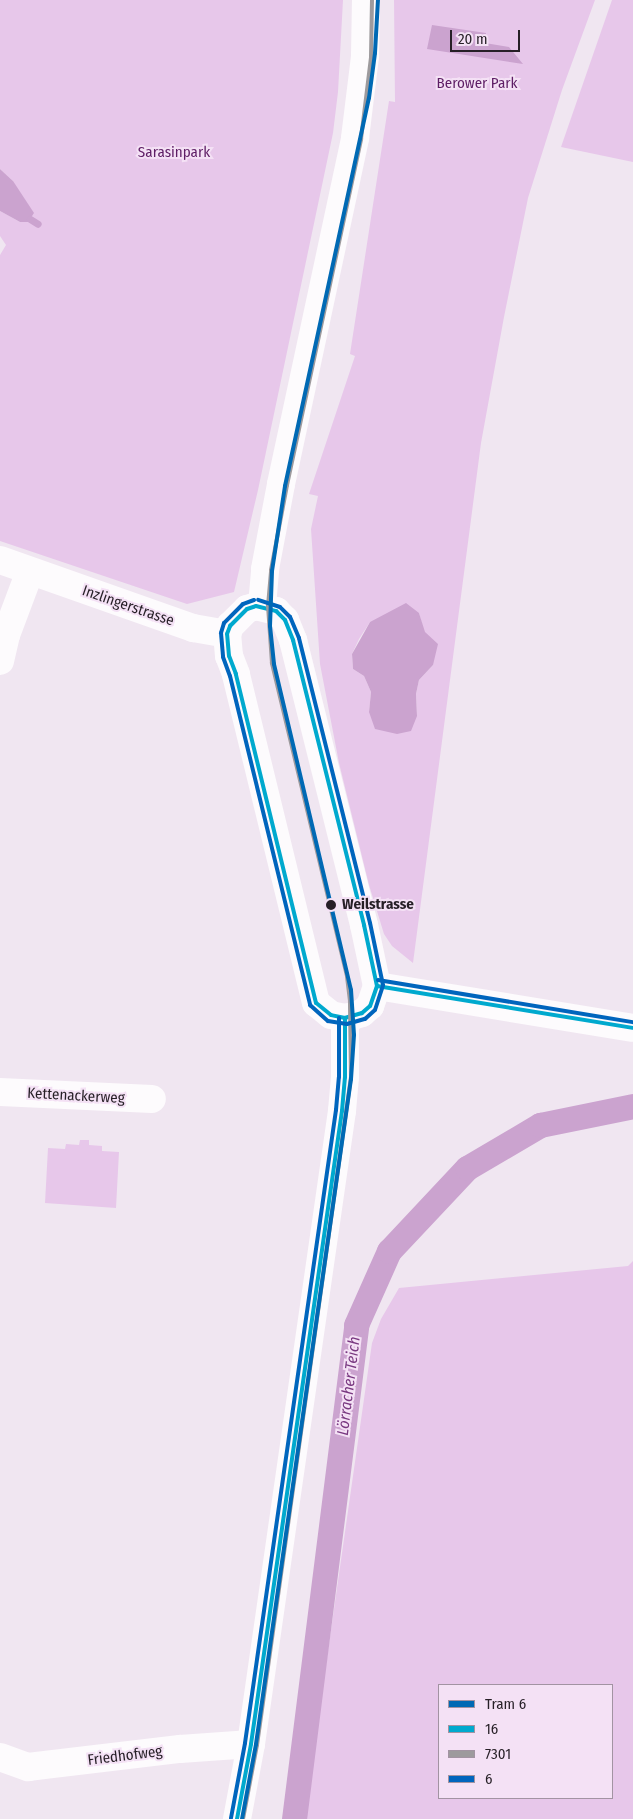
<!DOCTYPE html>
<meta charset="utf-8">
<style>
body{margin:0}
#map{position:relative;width:633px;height:1819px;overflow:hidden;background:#f0e6f1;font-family:"Fira Sans Condensed",sans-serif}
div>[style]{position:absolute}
.green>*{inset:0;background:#e7c7ea}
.water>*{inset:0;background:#cba3cf}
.stream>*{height:7px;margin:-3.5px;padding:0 3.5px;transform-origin:3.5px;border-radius:3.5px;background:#cba3cf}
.canal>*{height:25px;margin:-12.5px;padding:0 12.5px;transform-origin:12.5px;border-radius:12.5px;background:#cba3cf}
.minor>*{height:28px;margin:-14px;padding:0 14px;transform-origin:14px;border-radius:14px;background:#fdfbfd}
.major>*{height:28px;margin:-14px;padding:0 14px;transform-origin:14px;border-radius:14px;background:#fdfbfd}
.bus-1>*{height:4px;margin:-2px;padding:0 2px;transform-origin:2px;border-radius:2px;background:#00a9ce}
.bus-2>*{height:4px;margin:-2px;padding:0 2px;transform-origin:2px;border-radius:2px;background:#9d9a9d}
.bus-3>*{height:4px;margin:-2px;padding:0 2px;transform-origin:2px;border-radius:2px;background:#0065bd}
.tram-1>*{height:4px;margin:-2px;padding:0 2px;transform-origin:2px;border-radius:2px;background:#0069b4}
.dots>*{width:14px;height:14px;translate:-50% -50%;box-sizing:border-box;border:2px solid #f4e1f5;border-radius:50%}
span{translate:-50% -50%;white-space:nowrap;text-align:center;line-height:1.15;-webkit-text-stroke:4px #f4e1f5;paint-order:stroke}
.park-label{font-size:15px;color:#5e1e65}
.street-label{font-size:15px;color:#261f26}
.stop-label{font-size:15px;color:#261f26;font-weight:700}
.left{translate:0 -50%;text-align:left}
.water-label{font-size:16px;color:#793880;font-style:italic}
.legend{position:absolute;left:438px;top:1684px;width:175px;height:115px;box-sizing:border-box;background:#f4e1f5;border:1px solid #a293a2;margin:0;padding:6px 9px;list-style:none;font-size:15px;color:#261f26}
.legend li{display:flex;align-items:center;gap:10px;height:25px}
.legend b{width:25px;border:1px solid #a293a2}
.scale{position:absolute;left:450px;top:30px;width:70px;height:22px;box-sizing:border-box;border:2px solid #261f26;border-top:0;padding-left:6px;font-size:15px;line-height:18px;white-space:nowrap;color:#261f26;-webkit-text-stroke:4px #f4e1f5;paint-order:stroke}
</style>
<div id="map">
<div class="green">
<div style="clip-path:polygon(0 0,343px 0,338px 92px,333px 133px,258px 490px,234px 592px,187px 604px,0 541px,0 255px,6px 245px,0 236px,0 211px,20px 222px,13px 181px,0 169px)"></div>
<div style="clip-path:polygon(evenodd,394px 0,595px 0,562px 90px,528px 198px,504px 317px,481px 443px,413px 963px,392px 946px,384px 934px,369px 885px,339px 763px,320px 664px,311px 529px,318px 496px,309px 494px,355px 356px,350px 354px,389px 101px,395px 102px,394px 0,419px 613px,433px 665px,419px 680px,416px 694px,417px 716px,369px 712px,371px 692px,364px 676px,353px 669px,352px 654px,359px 639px,370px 622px,419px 613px)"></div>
<div style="clip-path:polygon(612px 0,633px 0,633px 162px,561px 147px)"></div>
<div style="clip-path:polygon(80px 1140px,89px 1140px,89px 1145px,102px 1146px,102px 1151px,119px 1152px,116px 1208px,45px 1203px,48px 1148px,65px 1149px,66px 1144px,79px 1145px)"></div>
<div style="clip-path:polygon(evenodd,633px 1261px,633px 1819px,304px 1819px,372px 1343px,381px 1319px,399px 1288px,628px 1266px,633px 1261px,439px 1685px,612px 1685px,612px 1798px,439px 1798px,439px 1685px)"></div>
</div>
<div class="water">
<div style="clip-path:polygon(432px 25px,486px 33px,485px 43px,509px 47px,523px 64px,427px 49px)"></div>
<div style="clip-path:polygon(0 169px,13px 181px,34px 213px,28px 222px,20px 222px,0 211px)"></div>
<div style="clip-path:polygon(406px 603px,419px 613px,425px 632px,438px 644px,433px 665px,419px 680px,416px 694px,417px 716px,411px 731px,397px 734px,375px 729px,369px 712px,371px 692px,364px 676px,353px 669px,352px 654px,370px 622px)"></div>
</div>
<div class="stream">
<div style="left:30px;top:219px;width:9px;rotate:32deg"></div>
</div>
<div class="canal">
<div style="left:294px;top:1819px;width:498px;rotate:-82.8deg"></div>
<div style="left:356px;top:1325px;width:81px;rotate:-66deg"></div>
<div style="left:389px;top:1251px;width:114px;rotate:-46.8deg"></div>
<div style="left:467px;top:1168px;width:85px;rotate:-30.5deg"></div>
<div style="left:540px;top:1125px;width:95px;rotate:-11.5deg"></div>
</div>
<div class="minor">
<div style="left:0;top:560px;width:205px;rotate:19.4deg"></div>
<div style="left:193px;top:628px;width:35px;rotate:10deg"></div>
<div style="left:0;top:661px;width:27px;rotate:-77deg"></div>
<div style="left:6px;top:635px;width:68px;rotate:-69.4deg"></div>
<div style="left:377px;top:986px;width:259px;rotate:9.3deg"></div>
<div style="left:0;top:1092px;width:152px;rotate:2.6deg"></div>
<div style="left:0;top:1757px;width:30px;rotate:20deg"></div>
<div style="left:28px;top:1767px;width:153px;rotate:-6.8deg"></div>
<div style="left:180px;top:1749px;width:71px;rotate:-4deg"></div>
</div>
<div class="major">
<div style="left:256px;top:606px;width:21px;rotate:14deg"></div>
<div style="left:276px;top:611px;width:13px;rotate:45deg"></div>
<div style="left:285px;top:620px;width:22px;rotate:68deg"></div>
<div style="left:293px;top:640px;width:294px;rotate:76deg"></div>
<div style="left:364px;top:925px;width:62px;rotate:78deg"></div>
<div style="left:377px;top:986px;width:21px;rotate:109deg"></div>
<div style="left:370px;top:1006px;width:11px;rotate:139deg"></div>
<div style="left:362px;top:1013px;width:9px;rotate:162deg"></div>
<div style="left:353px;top:1016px;width:8px;rotate:166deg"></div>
<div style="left:345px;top:1018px;width:14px;rotate:-168deg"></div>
<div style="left:331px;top:1015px;width:19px;rotate:-141deg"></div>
<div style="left:316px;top:1003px;width:339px;rotate:-103.7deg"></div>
<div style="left:236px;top:674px;width:19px;rotate:-111deg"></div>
<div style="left:229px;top:656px;width:22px;rotate:-95deg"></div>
<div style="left:227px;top:634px;width:9px;rotate:-69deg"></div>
<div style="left:230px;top:626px;width:24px;rotate:-45deg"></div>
<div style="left:247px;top:609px;width:9px;rotate:-18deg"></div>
<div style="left:262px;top:606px;width:37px;rotate:-85deg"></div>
<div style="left:265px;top:569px;width:86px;rotate:-79.3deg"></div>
<div style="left:281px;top:484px;width:354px;rotate:-77.9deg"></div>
<div style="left:355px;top:138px;width:83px;rotate:-83deg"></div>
<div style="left:365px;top:56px;width:56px;rotate:-89deg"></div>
<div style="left:237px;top:1819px;width:76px;rotate:-79.4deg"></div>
<div style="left:251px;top:1744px;width:640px;rotate:-81.82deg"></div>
<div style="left:342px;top:1111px;width:34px;rotate:-85deg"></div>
<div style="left:345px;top:1077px;width:59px;rotate:-90deg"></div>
</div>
<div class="bus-1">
<div style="left:256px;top:606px;width:21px;rotate:14deg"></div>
<div style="left:276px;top:611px;width:13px;rotate:45deg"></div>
<div style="left:285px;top:620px;width:22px;rotate:68deg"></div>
<div style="left:293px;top:640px;width:294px;rotate:76deg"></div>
<div style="left:364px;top:925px;width:62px;rotate:78deg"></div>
<div style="left:377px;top:986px;width:21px;rotate:109deg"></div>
<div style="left:370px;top:1006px;width:11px;rotate:139deg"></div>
<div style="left:362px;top:1013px;width:18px;rotate:164deg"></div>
<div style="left:345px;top:1018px;width:14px;rotate:-168deg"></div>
<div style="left:331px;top:1015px;width:19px;rotate:-141deg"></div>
<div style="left:316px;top:1003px;width:339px;rotate:-103.7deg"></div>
<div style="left:236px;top:674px;width:19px;rotate:-111deg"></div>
<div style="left:229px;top:656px;width:22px;rotate:-95deg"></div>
<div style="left:227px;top:634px;width:9px;rotate:-69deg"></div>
<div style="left:230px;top:626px;width:24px;rotate:-45deg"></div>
<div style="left:247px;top:609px;width:9px;rotate:-18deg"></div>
<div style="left:377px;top:986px;width:259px;rotate:9.3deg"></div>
<div style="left:237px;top:1819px;width:76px;rotate:-79.4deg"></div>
<div style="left:251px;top:1744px;width:640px;rotate:-81.82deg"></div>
<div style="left:342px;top:1111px;width:34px;rotate:-85deg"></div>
<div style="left:345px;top:1077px;width:59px;rotate:-90deg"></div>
</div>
<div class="bus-2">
<div style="left:243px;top:1819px;width:75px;rotate:-79.3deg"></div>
<div style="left:257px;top:1745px;width:675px;rotate:-81.99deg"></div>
<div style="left:351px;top:1077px;width:76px;rotate:-90.8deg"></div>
<div style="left:350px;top:1001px;width:25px;rotate:-97deg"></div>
<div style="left:347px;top:976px;width:322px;rotate:-103.5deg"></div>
<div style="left:272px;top:663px;width:57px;rotate:-94deg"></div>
<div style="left:268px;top:606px;width:36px;rotate:-85deg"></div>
<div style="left:271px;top:570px;width:86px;rotate:-79.3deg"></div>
<div style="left:287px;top:485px;width:354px;rotate:-77.9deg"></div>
<div style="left:361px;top:139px;width:83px;rotate:-83deg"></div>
<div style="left:371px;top:57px;width:57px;rotate:-89deg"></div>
</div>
<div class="bus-3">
<div style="left:254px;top:600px;width:12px;rotate:160deg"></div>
<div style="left:243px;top:604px;width:27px;rotate:135deg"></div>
<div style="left:224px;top:623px;width:10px;rotate:107deg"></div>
<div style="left:221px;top:633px;width:24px;rotate:85deg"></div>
<div style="left:223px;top:657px;width:20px;rotate:70deg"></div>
<div style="left:230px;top:676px;width:339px;rotate:76.3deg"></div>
<div style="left:310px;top:1005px;width:24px;rotate:42deg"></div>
<div style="left:328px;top:1021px;width:19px;rotate:9deg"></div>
<div style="left:347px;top:1024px;width:19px;rotate:-16deg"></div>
<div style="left:365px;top:1019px;width:13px;rotate:-42deg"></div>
<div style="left:375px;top:1010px;width:26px;rotate:-72deg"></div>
<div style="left:383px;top:985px;width:63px;rotate:-101.8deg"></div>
<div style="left:370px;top:923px;width:294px;rotate:-104deg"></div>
<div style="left:299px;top:638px;width:23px;rotate:-113deg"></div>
<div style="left:290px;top:617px;width:14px;rotate:-135deg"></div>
<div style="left:280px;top:607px;width:23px;rotate:-162deg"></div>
<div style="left:378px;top:980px;width:258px;rotate:9.4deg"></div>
<div style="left:231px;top:1818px;width:76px;rotate:-79.4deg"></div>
<div style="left:245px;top:1743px;width:640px;rotate:-81.82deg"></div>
<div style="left:336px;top:1110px;width:33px;rotate:-85deg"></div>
<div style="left:339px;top:1077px;width:59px;rotate:-90deg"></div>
</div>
<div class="tram-1">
<div style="left:242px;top:1819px;width:76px;rotate:-79.4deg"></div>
<div style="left:256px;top:1744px;width:672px;rotate:-81.87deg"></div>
<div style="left:351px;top:1079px;width:44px;rotate:-86.1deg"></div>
<div style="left:354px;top:1035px;width:45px;rotate:-93.8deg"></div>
<div style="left:351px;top:990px;width:335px;rotate:-103.3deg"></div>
<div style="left:274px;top:664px;width:38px;rotate:-96deg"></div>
<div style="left:270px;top:626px;width:55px;rotate:-87.9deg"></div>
<div style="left:272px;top:571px;width:86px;rotate:-81.3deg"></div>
<div style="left:285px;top:486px;width:397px;rotate:-77.8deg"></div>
<div style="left:369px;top:98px;width:45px;rotate:-82.4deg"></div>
<div style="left:375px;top:53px;width:53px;rotate:-86.8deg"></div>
</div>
<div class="dots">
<div style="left:331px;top:905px;background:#261f26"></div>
</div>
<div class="park-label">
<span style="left:477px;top:84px">Berower Park</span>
<span style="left:174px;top:153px">Sarasinpark</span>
</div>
<div class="street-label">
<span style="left:128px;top:606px;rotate:19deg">Inzlingerstrasse</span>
<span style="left:76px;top:1096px;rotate:3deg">Kettenackerweg</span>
<span style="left:125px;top:1756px;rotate:-7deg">Friedhofweg</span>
</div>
<div class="stop-label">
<span class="left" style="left:342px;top:905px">Weilstrasse</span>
</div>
<div class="water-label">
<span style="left:349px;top:1386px;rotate:-83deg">Lörracher Teich</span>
</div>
<ul class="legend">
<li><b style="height:6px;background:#0069b4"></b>Tram 6</li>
<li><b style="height:6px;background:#00a9ce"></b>16</li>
<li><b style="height:6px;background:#9d9a9d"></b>7301</li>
<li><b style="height:6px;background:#0065bd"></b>6</li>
</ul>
<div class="scale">20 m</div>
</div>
